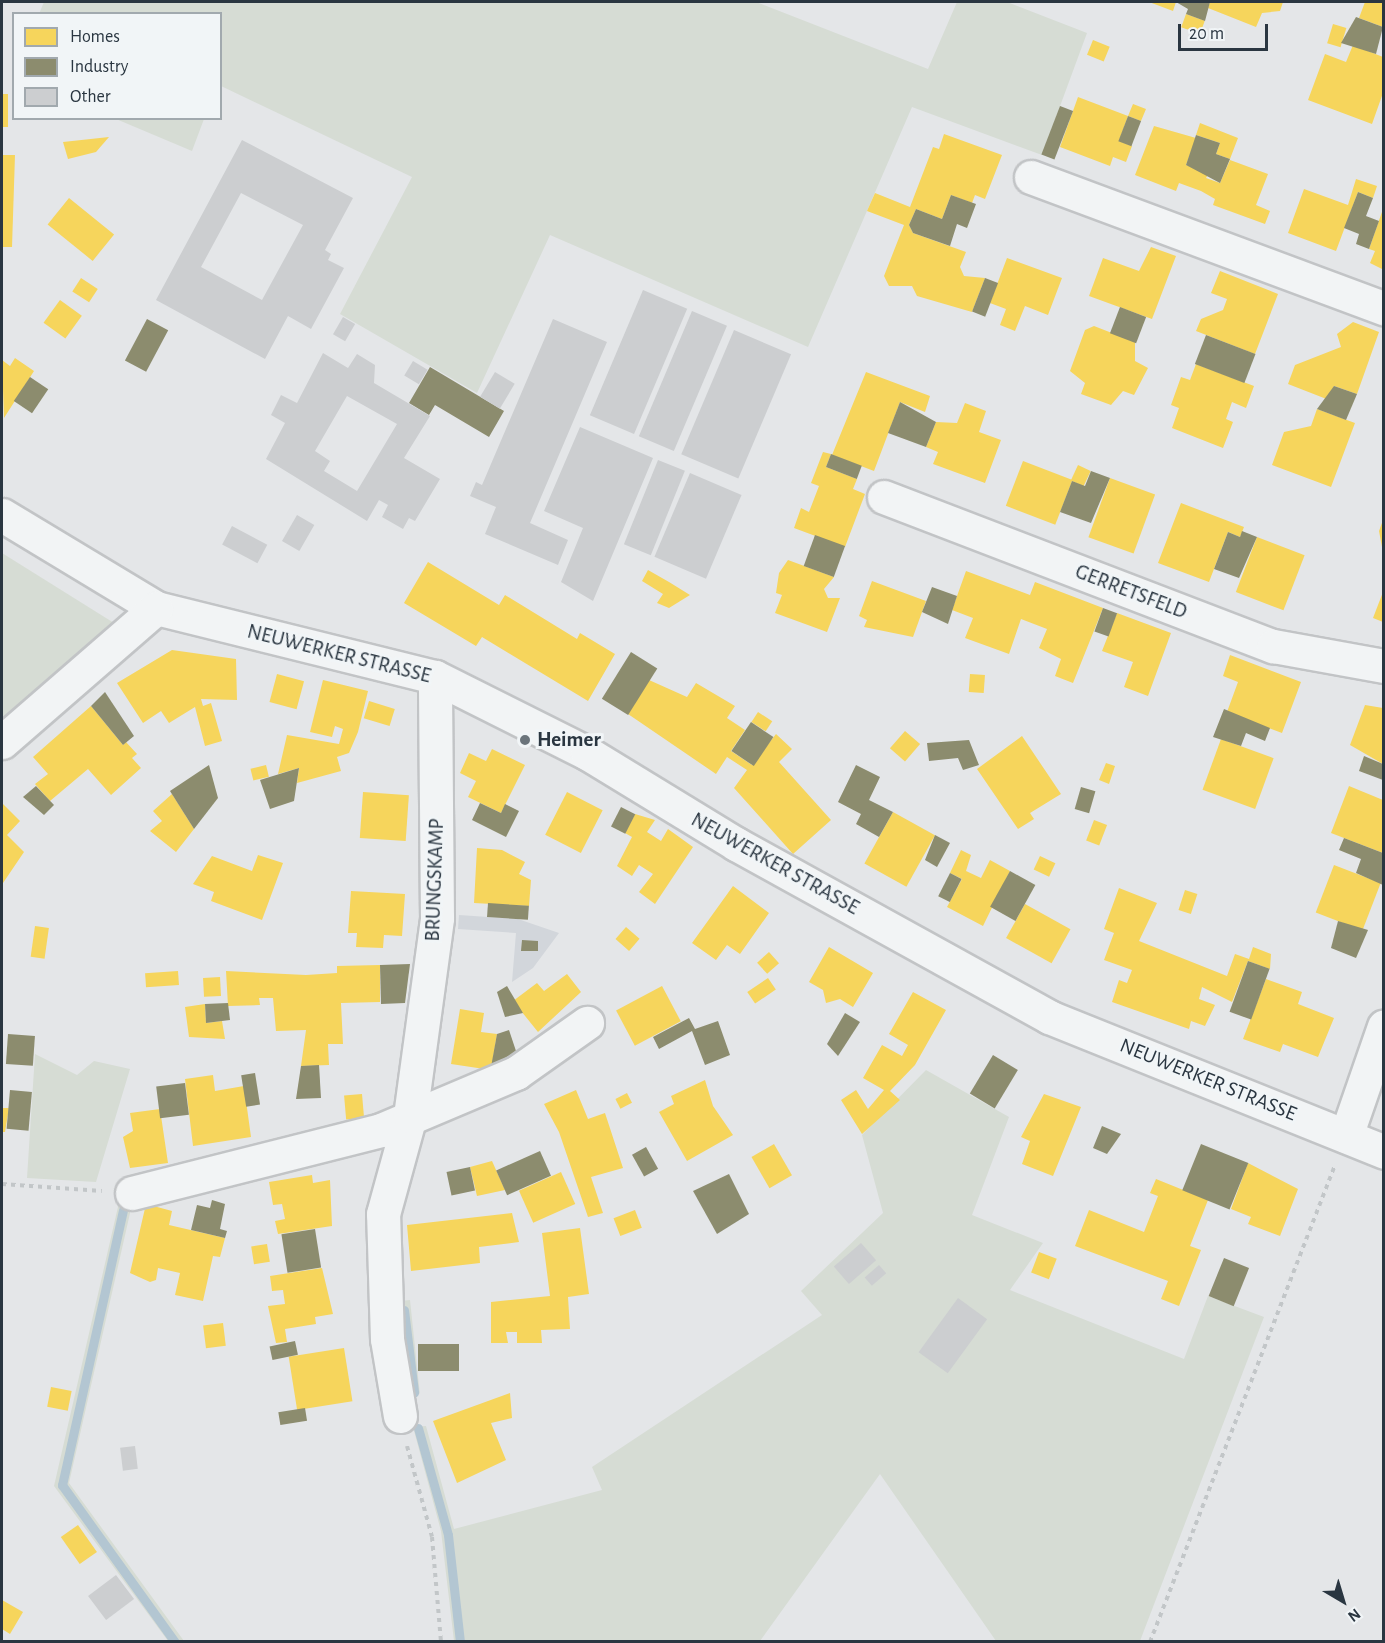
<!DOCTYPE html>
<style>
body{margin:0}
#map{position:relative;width:1385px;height:1643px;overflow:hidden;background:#e4e6e8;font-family:"Alegreya Sans",sans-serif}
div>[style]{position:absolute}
.built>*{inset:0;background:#d2d6db}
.green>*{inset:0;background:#d6dcd4;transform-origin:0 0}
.homes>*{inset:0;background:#f6d55c;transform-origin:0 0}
.industry>*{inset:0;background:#8c8c6e;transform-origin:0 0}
.stream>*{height:9px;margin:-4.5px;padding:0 4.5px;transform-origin:4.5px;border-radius:4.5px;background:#b3c6d2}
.building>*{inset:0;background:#ccced0;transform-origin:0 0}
.path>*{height:4px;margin-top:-2px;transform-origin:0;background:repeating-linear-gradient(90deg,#c2c6c8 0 4.5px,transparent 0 9px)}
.roads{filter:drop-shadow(2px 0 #c2c4c6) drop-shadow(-2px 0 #c2c4c6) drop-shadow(0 2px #c2c4c6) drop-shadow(0 -2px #c2c4c6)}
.minor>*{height:33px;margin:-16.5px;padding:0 16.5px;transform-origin:16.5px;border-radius:16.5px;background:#f2f4f5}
.dots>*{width:16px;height:16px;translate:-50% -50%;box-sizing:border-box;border:3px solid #f1f5f7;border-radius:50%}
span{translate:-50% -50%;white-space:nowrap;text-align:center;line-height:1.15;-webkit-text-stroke:6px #f1f5f7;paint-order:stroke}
.street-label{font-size:21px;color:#2a3641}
.poi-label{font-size:21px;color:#2a3641;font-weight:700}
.left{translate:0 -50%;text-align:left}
.frame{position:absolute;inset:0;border:3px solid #2a3641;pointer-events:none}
.legend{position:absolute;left:12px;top:12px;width:210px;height:108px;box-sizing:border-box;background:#f1f5f7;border:2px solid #a1a9ae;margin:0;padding:8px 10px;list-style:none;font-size:18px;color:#2a3641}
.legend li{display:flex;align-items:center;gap:12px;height:30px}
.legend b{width:30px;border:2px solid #a1a9ae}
.north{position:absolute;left:1313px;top:1571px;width:60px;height:60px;-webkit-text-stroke:4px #f1f5f7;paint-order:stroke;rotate:142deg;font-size:16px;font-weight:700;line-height:24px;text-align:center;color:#2a3641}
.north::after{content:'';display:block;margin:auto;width:21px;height:27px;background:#2a3641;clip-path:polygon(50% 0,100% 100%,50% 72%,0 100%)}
.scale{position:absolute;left:1178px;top:24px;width:90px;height:27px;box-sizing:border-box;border:3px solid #2a3641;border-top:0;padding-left:8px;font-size:18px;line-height:21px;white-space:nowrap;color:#2a3641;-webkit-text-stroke:4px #f1f5f7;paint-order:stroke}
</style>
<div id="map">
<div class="built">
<div style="clip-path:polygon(459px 915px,518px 919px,559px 933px,533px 968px,512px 982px,516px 933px,458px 929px)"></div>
</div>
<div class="green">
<div style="clip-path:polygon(44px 2px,756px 2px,928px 69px,957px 2px,1007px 2px,1087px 33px,1042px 155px,912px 107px,808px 347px,550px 235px,477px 393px,340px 314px,412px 177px,221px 86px,220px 14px,39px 14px)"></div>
<div style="clip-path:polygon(116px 119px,204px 119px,192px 151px)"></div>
<div style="clip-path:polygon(2px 553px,114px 623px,2px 722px)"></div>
<div style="clip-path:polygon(35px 1054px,77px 1075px,94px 1061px,130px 1069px,96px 1182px,27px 1178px)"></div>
<div style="clip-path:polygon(926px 1070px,1009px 1117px,972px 1215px,1043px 1243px,1010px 1290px,1184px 1359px,1208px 1296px,1264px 1317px,1140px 1641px,996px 1641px,880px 1474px,760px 1641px,454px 1641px,441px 1531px,413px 1427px,426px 1426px,454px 1529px,602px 1490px,592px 1467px,822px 1315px,801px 1291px,883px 1213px,862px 1135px)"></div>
<div style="clip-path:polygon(120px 1198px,133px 1200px,69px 1483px,184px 1641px,168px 1641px,54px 1486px)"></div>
<div style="left:410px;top:1300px;width:94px;height:12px;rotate:84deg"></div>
</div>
<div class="homes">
<div style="clip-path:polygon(1149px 2px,1176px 2px,1173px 11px)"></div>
<div style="clip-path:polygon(1210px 2px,1283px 2px,1280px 11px,1262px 13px,1256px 27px,1208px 8px)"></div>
<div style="clip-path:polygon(1365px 2px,1383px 2px,1383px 27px,1359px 18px)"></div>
<div style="left:1186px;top:14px;width:20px;height:14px;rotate:20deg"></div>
<div style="left:1333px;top:24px;width:14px;height:20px;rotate:17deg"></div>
<div style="left:1093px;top:40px;width:18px;height:16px;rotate:22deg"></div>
<div style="clip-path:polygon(1353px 45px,1383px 57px,1383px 93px,1372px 124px,1308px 100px,1325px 54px,1346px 62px)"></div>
<div style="left:2px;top:94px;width:6px;height:33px"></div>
<div style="clip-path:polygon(1078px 97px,1128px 116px,1133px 104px,1146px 109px,1141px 121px,1128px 116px,1119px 141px,1132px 146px,1126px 162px,1113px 157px,1110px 166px,1060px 147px)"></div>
<div style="clip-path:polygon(1200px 123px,1238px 138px,1230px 159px,1216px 154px,1220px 143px,1196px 135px)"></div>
<div style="clip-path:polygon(1154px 126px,1196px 138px,1186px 165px,1209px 173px,1206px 178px,1220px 183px,1230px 160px,1268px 174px,1256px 205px,1270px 211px,1265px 224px,1213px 205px,1215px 199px,1201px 191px,1179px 183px,1176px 191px,1135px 175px)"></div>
<div style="clip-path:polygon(944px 134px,1002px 155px,985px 199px,975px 195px,972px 203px,951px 195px,942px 219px,916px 209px,909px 225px,913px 233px,966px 252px,960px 267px,964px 276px,985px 278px,972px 312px,917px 296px,912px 286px,889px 286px,884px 276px,904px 225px,867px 211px,875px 193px,910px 207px,933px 147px,939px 149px)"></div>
<div style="clip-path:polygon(109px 137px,96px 152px,68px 159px,63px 142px)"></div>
<div style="clip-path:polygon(2px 155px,15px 155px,12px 247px,2px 247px)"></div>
<div style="clip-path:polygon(1356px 179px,1377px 186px,1373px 198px,1358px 192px,1336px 251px,1288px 233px,1304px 189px,1348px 205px)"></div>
<div style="left:69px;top:198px;width:58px;height:34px;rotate:39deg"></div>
<div style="clip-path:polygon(1383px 209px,1383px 265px,1382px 269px,1370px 263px,1375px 251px,1369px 249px)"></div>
<div style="clip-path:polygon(1151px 247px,1176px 256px,1152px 319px,1089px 296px,1103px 258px,1139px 271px)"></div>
<div style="clip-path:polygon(1007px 258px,1062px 278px,1048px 315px,1025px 306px,1015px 331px,1000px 325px,1006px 309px,990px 303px)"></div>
<div style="clip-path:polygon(1220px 271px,1278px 294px,1255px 354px,1196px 331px,1201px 319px,1223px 310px,1227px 299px,1211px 293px)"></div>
<div style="left:81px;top:278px;width:20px;height:16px;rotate:33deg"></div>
<div style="left:60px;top:300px;width:27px;height:28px;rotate:36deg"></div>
<div style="clip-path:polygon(1353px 322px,1379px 332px,1357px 394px,1334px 386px,1329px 400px,1288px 384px,1295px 365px,1341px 347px,1337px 334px)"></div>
<div style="clip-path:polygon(1094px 326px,1135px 342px,1135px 361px,1148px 368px,1134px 395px,1123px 391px,1111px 405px,1081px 394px,1085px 383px,1070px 371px,1085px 330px)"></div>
<div style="clip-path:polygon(15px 358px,34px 371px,4px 418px,2px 360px,10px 366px)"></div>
<div style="clip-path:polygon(1196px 364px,1254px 386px,1246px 408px,1232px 402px,1226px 419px,1233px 422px,1223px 448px,1172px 428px,1179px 408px,1171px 405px,1181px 377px,1190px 380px)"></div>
<div style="clip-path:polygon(866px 372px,930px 396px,925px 412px,900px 402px,874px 471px,832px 455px)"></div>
<div style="clip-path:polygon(965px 403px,986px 411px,979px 432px,1001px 440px,985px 483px,933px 464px,938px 452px,926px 447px,936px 422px,957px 423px)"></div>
<div style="clip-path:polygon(1317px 409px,1355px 423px,1331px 487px,1272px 465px,1284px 432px,1311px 426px)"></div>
<div style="clip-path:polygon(823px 452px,831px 454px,826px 467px,857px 479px,853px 489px,865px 494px,845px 547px,794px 528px,801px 508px,809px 512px,819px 486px,811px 483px)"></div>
<div style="left:1023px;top:461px;width:53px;height:48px;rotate:21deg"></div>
<div style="left:1078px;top:465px;width:14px;height:17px;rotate:25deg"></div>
<div style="left:1110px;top:478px;width:48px;height:63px;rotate:20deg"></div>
<div style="clip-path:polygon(1181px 503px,1244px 527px,1240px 537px,1228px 532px,1209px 582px,1158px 563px)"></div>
<div style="clip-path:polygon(1383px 520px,1383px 546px,1382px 547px,1379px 531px)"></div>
<div style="left:1257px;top:537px;width:51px;height:59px;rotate:21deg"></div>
<div style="clip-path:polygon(788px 560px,834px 577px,824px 589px,828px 598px,840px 598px,827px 632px,775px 613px,782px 595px,776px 593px,779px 573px)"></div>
<div style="clip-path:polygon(428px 562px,499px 605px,505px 595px,577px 639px,580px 633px,615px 654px,588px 701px,482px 637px,476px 646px,404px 603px)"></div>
<div style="clip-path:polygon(648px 570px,669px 582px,690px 595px,669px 608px,657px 603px,663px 594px,642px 581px)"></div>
<div style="clip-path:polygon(966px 571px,1030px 595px,1035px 582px,1103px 608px,1073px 683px,1055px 676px,1061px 659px,1039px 648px,1047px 629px,1021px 619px,1009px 654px,965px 638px,973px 618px,952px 610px)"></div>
<div style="clip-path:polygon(872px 581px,926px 601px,913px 637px,864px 627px,867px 620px,859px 616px)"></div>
<div style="clip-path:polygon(1383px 592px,1383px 622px,1373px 618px)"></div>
<div style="clip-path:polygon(1117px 613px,1171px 633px,1148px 696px,1124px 687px,1133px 662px,1102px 651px)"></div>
<div style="clip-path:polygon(172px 650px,236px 659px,237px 700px,201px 699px,203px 706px,211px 703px,222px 741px,205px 746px,195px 707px,169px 723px,161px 711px,143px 723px,117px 683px)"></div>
<div style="clip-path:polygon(1230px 655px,1301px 682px,1282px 733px,1227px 712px,1238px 682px,1223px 676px)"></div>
<div style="left:277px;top:674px;width:28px;height:29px;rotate:15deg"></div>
<div style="left:970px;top:674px;width:15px;height:18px;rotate:4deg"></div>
<div style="clip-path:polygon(323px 680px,368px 691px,358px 732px,349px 753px,337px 757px,341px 771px,297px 783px,299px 768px,278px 774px,287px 735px,339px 744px,343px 729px,335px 726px,332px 737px,310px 732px)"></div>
<div style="clip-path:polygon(649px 680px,687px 697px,696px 683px,735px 706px,727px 718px,745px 730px,731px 751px,752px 765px,776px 734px,792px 749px,779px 762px,831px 820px,793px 854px,734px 788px,747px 770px,727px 757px,716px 774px,628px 714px)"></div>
<div style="left:369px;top:701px;width:27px;height:18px;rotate:17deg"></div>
<div style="clip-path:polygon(1365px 705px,1383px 708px,1383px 764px,1350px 745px)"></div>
<div style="clip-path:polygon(91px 706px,123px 745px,126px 742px,137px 754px,132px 758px,141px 768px,111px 795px,88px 769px,50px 801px,35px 784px,48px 774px,33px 757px)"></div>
<div style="left:758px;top:712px;width:17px;height:12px;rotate:33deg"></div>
<div style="left:905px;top:731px;width:20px;height:23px;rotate:41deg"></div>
<div style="clip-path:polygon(1022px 736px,1061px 794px,1030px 813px,1034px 819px,1018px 829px,977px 769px)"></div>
<div style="left:1221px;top:739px;width:56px;height:54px;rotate:20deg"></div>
<div style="clip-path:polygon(492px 749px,525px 765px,501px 813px,468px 797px,476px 781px,460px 773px,469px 753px,486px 761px)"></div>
<div style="clip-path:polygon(1106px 763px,1115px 766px,1109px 784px,1099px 780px)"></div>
<div style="left:266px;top:765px;width:12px;height:16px;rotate:76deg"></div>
<div style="clip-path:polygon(1349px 786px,1383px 800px,1383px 853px,1331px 833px)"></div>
<div style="left:363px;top:792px;width:46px;height:46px;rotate:4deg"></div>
<div style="left:567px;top:792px;width:40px;height:48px;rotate:27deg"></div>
<div style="clip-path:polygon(172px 794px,194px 829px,176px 852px,150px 831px,162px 821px,153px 811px)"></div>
<div style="clip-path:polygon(2px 803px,20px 821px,7px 835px,24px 852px,3px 883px)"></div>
<div style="left:893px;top:812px;width:48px;height:59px;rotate:29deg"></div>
<div style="clip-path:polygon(635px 814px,655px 820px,647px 832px,661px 841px,668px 829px,693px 847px,655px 904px,639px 892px,653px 874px,639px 865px,632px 876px,617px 866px,632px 837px,625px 833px)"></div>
<div style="left:1094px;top:820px;width:14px;height:22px;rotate:21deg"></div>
<div style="clip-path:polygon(477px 848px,502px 850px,525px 862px,519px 874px,531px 880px,529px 906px,474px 903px)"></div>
<div style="clip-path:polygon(961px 850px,971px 855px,966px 871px,981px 878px,990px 860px,1010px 871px,983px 926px,947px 907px,962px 879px,950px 873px)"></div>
<div style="clip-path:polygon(258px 855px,283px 863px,262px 920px,211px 901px,214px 892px,193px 884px,212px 856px,252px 871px)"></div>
<div style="left:1040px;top:856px;width:17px;height:15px;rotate:25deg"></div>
<div style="left:1334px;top:865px;width:50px;height:51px;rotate:21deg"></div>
<div style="clip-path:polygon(733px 886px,769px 913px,740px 954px,727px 945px,716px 960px,692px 943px)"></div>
<div style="clip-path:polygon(1119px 888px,1157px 903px,1139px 941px,1227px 976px,1235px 954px,1249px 959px,1253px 947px,1271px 954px,1270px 969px,1248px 961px,1232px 1002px,1202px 987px,1199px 999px,1215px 1005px,1205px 1026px,1191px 1021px,1189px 1029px,1112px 1002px,1119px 980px,1127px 983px,1132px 970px,1104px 960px,1114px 933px,1104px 929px)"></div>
<div style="left:1185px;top:890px;width:13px;height:21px;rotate:18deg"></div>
<div style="clip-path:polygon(351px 891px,405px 894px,402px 936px,384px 935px,383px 948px,356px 947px,357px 933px,348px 933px)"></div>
<div style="left:1025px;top:904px;width:52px;height:39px;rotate:29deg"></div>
<div style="left:35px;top:926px;width:14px;height:31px;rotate:8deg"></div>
<div style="left:626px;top:927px;width:18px;height:16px;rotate:41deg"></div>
<div style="clip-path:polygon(829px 947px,873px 973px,853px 1007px,840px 999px,826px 1003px,823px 990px,809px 982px)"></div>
<div style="left:769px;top:952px;width:15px;height:16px;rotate:48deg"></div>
<div style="clip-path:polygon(380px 965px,380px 1002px,341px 1003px,343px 1044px,328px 1044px,329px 1065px,301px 1066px,306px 1030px,276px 1031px,273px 998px,259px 998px,260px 1005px,228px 1006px,226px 971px,306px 975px,337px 973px,337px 966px)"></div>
<div style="left:178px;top:971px;width:14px;height:33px;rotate:86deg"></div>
<div style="clip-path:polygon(567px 974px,581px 992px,538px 1032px,513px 1001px,537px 983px,544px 991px)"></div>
<div style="left:220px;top:977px;width:19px;height:17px;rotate:87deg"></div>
<div style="left:768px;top:978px;width:14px;height:25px;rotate:56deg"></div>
<div style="clip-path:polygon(1266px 979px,1302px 992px,1298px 1004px,1334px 1018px,1318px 1057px,1283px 1044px,1280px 1052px,1243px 1039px)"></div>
<div style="left:662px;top:986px;width:40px;height:52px;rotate:62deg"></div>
<div style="clip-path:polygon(913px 992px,946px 1010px,915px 1065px,890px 1091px,900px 1100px,862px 1134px,841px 1100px,856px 1090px,868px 1109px,884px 1090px,863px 1078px,882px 1045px,902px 1056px,908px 1045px,889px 1034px)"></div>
<div style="clip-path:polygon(205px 1004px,206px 1023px,222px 1021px,225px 1039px,189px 1037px,185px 1007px)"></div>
<div style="clip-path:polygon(460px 1009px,484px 1013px,481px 1032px,497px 1034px,491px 1070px,451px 1064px)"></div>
<div style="clip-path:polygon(213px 1075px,215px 1091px,244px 1086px,251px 1137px,193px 1146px,185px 1079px)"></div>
<div style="clip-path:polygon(705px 1080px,713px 1106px,733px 1135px,687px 1161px,659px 1112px,674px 1104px,671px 1096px)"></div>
<div style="clip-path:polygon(576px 1090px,588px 1119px,605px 1113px,623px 1168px,591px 1177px,603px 1213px,588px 1217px,559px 1132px,544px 1104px)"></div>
<div style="left:627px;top:1093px;width:11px;height:13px;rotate:63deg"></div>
<div style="left:362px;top:1094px;width:24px;height:18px;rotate:85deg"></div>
<div style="clip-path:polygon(1044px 1094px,1081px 1107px,1053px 1176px,1022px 1164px,1030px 1141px,1021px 1137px)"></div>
<div style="clip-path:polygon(2px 1108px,9px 1108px,5px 1132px,2px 1132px)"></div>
<div style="clip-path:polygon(160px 1109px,168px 1163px,130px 1168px,123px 1137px,133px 1131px,130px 1113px)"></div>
<div style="left:774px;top:1144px;width:36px;height:26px;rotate:60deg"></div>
<div style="clip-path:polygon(492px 1161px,505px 1190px,477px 1196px,470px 1167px)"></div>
<div style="clip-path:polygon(1248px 1163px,1298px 1189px,1280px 1236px,1248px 1224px,1251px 1217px,1231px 1209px)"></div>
<div style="left:561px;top:1172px;width:35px;height:46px;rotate:66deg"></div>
<div style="clip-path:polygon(312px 1175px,313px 1183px,330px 1180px,332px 1226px,278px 1234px,275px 1221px,285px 1219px,282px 1204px,273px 1205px,269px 1182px)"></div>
<div style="clip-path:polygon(1156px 1179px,1208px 1200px,1190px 1246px,1201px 1250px,1179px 1306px,1161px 1299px,1168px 1281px,1075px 1246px,1089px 1210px,1144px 1232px,1158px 1196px,1150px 1193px)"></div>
<div style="clip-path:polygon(146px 1204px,172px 1211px,169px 1225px,225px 1238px,220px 1257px,213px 1256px,203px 1301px,175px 1295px,180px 1273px,158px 1268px,156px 1280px,150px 1282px,130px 1273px)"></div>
<div style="left:635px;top:1210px;width:19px;height:23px;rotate:69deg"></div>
<div style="clip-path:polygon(512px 1213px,519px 1242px,479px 1247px,480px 1263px,411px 1271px,407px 1225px)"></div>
<div style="clip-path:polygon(580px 1228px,589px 1294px,568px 1297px,570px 1329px,541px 1330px,542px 1343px,517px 1343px,517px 1332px,506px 1332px,508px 1343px,491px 1343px,491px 1302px,550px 1296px,542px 1233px)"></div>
<div style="left:267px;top:1244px;width:18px;height:16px;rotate:81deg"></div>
<div style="left:1039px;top:1252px;width:19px;height:22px;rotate:21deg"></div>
<div style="clip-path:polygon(322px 1268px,333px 1314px,315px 1317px,316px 1324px,285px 1329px,287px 1342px,276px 1343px,268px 1306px,285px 1304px,283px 1290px,272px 1291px,270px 1276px)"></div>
<div style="left:223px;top:1323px;width:23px;height:20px;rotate:83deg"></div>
<div style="left:344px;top:1348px;width:54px;height:56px;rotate:81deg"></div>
<div style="left:51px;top:1387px;width:21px;height:20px;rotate:11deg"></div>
<div style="clip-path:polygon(510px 1393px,512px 1418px,491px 1423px,506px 1460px,457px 1483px,433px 1421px)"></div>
<div style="left:78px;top:1525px;width:33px;height:21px;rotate:55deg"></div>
<div style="clip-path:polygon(2px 1600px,23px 1612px,10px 1634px,2px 1629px)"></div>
</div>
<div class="industry">
<div style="clip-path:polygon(1176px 2px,1210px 2px,1205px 21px,1186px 14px,1188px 9px)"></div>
<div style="clip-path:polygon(1356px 17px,1383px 27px,1376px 54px,1341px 43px)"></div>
<div style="left:1060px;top:106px;width:14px;height:52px;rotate:21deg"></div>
<div style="left:1128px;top:116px;width:14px;height:27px;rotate:21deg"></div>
<div style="clip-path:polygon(1196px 135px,1220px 143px,1216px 154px,1230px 159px,1220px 183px,1186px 165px)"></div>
<div style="clip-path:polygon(1358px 192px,1373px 198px,1366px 216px,1379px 221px,1369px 249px,1356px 244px,1359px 234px,1344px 228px)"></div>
<div style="clip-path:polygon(951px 195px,976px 204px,967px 228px,957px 224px,950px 246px,913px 233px,909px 225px,916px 209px,942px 219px)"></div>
<div style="left:985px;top:278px;width:14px;height:36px;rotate:21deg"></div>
<div style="left:1120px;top:307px;width:28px;height:28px;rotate:21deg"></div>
<div style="left:147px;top:319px;width:24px;height:47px;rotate:28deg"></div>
<div style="left:1206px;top:335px;width:53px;height:31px;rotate:21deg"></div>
<div style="clip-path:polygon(430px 367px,504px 411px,489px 437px,435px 405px,429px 415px,409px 403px)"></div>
<div style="left:30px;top:377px;width:22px;height:29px;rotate:34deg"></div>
<div style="clip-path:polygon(1334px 386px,1357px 394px,1346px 420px,1317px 409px)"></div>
<div style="clip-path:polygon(900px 402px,936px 422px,926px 447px,888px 433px)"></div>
<div style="left:831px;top:454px;width:33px;height:14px;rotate:21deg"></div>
<div style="clip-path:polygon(1091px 471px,1110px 478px,1091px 523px,1060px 512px,1072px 481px,1085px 486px)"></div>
<div style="clip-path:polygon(1242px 531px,1257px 537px,1239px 578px,1214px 569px,1228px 532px,1240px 537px)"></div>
<div style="left:815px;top:535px;width:32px;height:33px;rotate:20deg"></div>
<div style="clip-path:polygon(932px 587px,957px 596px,948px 624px,922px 612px)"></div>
<div style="left:1103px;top:608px;width:15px;height:25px;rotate:20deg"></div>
<div style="left:631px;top:652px;width:31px;height:55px;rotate:32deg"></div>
<div style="clip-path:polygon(105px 692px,134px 736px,123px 745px,91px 706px)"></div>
<div style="clip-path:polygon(1224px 709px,1270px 728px,1265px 741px,1246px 733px,1241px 746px,1213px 737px)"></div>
<div style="left:751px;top:722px;width:27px;height:35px;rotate:34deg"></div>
<div style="clip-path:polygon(969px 740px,979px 765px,963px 770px,958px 758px,929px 761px,927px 743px)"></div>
<div style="clip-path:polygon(1364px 756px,1383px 764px,1383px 780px,1359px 771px)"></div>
<div style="clip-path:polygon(209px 765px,218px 798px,194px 829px,170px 791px)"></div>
<div style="clip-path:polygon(856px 765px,880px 777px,869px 800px,893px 812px,879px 837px,856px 824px,861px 814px,838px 802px)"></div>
<div style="clip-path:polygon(299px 768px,294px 801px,270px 809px,260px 780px)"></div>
<div style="clip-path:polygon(36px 786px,54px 805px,44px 815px,23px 797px)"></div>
<div style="left:1081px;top:787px;width:15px;height:23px;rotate:16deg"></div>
<div style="clip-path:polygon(480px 803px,501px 813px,505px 804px,519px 811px,506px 837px,472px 820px)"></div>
<div style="left:621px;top:807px;width:16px;height:22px;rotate:27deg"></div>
<div style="clip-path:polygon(935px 835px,950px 843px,937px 867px,925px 860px)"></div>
<div style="clip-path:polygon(1344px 838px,1383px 853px,1383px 885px,1356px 873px,1361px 859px,1339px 850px)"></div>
<div style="left:1010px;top:871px;width:29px;height:41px;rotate:29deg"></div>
<div style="left:950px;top:873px;width:13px;height:26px;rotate:27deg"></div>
<div style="left:488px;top:903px;width:41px;height:14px;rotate:4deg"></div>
<div style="clip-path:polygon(1338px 921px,1368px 930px,1356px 958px,1331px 948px)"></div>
<div style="clip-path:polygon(522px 940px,538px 941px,538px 951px,521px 951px)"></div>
<div style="left:1248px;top:961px;width:23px;height:54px;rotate:20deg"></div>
<div style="clip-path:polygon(410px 964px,405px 1003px,381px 1004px,380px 965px)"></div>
<div style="clip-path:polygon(507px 986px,523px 1013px,505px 1017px,497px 992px)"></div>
<div style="clip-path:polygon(228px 1003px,230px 1020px,206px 1023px,205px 1004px)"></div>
<div style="clip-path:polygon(845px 1013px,860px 1022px,838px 1056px,827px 1044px)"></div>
<div style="clip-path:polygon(689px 1018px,695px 1029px,718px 1021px,730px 1055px,705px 1065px,692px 1031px,659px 1049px,653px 1037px)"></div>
<div style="clip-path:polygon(509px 1030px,518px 1057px,491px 1067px,497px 1034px)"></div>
<div style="left:8px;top:1034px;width:27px;height:30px;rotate:4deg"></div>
<div style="left:993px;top:1055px;width:29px;height:45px;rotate:31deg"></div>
<div style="clip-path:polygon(319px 1065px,321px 1098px,296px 1099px,301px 1066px)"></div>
<div style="left:255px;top:1073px;width:32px;height:14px;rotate:81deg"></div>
<div style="left:185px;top:1083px;width:32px;height:29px;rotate:83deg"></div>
<div style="left:10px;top:1090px;width:22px;height:39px;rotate:5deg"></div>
<div style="clip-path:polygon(1102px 1126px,1121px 1134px,1107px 1154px,1093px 1148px)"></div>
<div style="left:1201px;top:1144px;width:51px;height:50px;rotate:22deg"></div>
<div style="left:646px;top:1147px;width:25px;height:16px;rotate:61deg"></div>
<div style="left:540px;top:1151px;width:27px;height:48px;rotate:66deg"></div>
<div style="left:470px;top:1167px;width:24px;height:24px;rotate:78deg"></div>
<div style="clip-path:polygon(729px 1174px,749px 1214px,717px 1234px,693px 1191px)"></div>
<div style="clip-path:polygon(212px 1200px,225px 1204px,220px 1229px,227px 1231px,225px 1238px,191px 1230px,197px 1205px,210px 1208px)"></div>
<div style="left:315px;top:1229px;width:39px;height:34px;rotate:81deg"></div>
<div style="left:1224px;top:1258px;width:27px;height:41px;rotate:22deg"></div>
<div style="left:295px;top:1341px;width:14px;height:26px;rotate:78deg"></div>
<div style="left:418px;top:1344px;width:41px;height:27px"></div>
<div style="left:305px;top:1408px;width:13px;height:27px;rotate:81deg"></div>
</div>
<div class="stream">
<div style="left:123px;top:1210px;width:282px;rotate:102.5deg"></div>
<div style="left:62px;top:1485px;width:193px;rotate:54.3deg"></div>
<div style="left:404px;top:1310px;width:83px;rotate:83deg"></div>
<div style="left:418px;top:1428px;width:111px;rotate:74.3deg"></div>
<div style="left:448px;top:1535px;width:108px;rotate:83.6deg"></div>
</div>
<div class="building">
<div style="clip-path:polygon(evenodd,242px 140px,353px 198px,325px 250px,331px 254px,328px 260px,344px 268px,311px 329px,288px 316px,265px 359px,156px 300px,242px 140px,241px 193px,303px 225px,262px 300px,201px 267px,241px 193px)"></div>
<div style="left:643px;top:290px;width:48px;height:136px;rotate:23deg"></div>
<div style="left:692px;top:311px;width:38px;height:136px;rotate:23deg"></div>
<div style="left:343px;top:317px;width:14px;height:20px;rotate:30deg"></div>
<div style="clip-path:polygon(553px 319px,607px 342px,530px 523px,568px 540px,558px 565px,485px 534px,496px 507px,470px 496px,476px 482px,482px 485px)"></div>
<div style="left:734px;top:330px;width:62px;height:135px;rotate:23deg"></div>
<div style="clip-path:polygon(evenodd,323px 353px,348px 368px,357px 354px,375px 365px,374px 383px,430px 416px,404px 458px,440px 479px,415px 521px,409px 518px,403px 529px,382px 517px,388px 505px,379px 500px,367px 521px,266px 459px,285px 423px,271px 415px,281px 395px,297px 403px,323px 353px,347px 396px,397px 424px,357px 491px,324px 471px,330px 461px,315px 451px,347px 396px)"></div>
<div style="left:413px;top:361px;width:17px;height:17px;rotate:31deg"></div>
<div style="left:495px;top:372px;width:23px;height:29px;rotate:31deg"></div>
<div style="clip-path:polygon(580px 427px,653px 458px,593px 601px,561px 582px,583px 528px,544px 511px)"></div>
<div style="left:658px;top:460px;width:29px;height:91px;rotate:22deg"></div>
<div style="left:690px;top:473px;width:56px;height:91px;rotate:23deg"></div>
<div style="left:297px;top:515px;width:20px;height:30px;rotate:30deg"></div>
<div style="left:232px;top:526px;width:40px;height:21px;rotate:28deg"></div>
<div style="left:861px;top:1243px;width:23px;height:36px;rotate:49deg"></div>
<div style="left:879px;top:1265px;width:11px;height:19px;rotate:49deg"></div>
<div style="left:958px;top:1298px;width:36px;height:67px;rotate:36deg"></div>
<div style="left:135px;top:1446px;width:23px;height:15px;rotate:83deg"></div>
<div style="left:116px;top:1575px;width:30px;height:35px;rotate:53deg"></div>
</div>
<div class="path">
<div style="left:2px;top:1184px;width:100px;rotate:4deg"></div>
<div style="left:407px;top:1446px;width:94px;rotate:74.6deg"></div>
<div style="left:432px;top:1537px;width:105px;rotate:85.1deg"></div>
<div style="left:1150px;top:1642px;width:512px;rotate:-68.8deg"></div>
</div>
<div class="roads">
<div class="minor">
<div style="left:1031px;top:177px;width:377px;rotate:20.4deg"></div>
<div style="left:884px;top:497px;width:417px;rotate:21deg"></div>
<div style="left:1273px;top:646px;width:113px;rotate:10.2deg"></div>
<div style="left:2px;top:515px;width:180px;rotate:31.1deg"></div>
<div style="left:156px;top:608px;width:287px;rotate:13.9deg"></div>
<div style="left:435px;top:677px;width:170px;rotate:26.6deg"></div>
<div style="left:587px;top:753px;width:175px;rotate:31.4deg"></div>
<div style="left:736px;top:844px;width:358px;rotate:28.9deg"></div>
<div style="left:1049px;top:1017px;width:361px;rotate:21.9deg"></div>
<div style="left:2px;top:742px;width:204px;rotate:-41deg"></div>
<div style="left:1346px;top:1136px;width:116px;rotate:-70.9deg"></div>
<div style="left:132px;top:1193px;width:257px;rotate:-14.2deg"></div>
<div style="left:381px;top:1130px;width:147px;rotate:-22.9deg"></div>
<div style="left:516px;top:1073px;width:87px;rotate:-35.2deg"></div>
<div style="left:400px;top:1416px;width:78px;rotate:-99.6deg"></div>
<div style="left:387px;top:1339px;width:125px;rotate:-91.8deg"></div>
<div style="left:383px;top:1214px;width:102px;rotate:-74.6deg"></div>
<div style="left:410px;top:1116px;width:200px;rotate:-82.2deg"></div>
<div style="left:437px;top:918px;width:241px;rotate:-90.5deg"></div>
</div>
</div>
<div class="dots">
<div style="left:525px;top:740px;background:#6b747b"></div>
</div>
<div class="street-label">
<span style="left:1131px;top:592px;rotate:21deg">GERRETSFELD</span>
<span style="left:339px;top:654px;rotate:14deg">NEUWERKER STRASSE</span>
<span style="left:775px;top:864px;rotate:29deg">NEUWERKER STRASSE</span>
<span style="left:435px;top:880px;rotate:-88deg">BRUNGSKAMP</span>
<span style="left:1208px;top:1080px;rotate:22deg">NEUWERKER STRASSE</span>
</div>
<div class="poi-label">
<span class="left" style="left:537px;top:740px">Heimer</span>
</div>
<div class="frame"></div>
<ul class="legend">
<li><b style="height:16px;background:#f6d55c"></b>Homes</li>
<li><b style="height:16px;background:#8c8c6e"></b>Industry</li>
<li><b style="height:16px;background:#ccced0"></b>Other</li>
</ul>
<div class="north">N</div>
<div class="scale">20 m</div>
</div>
